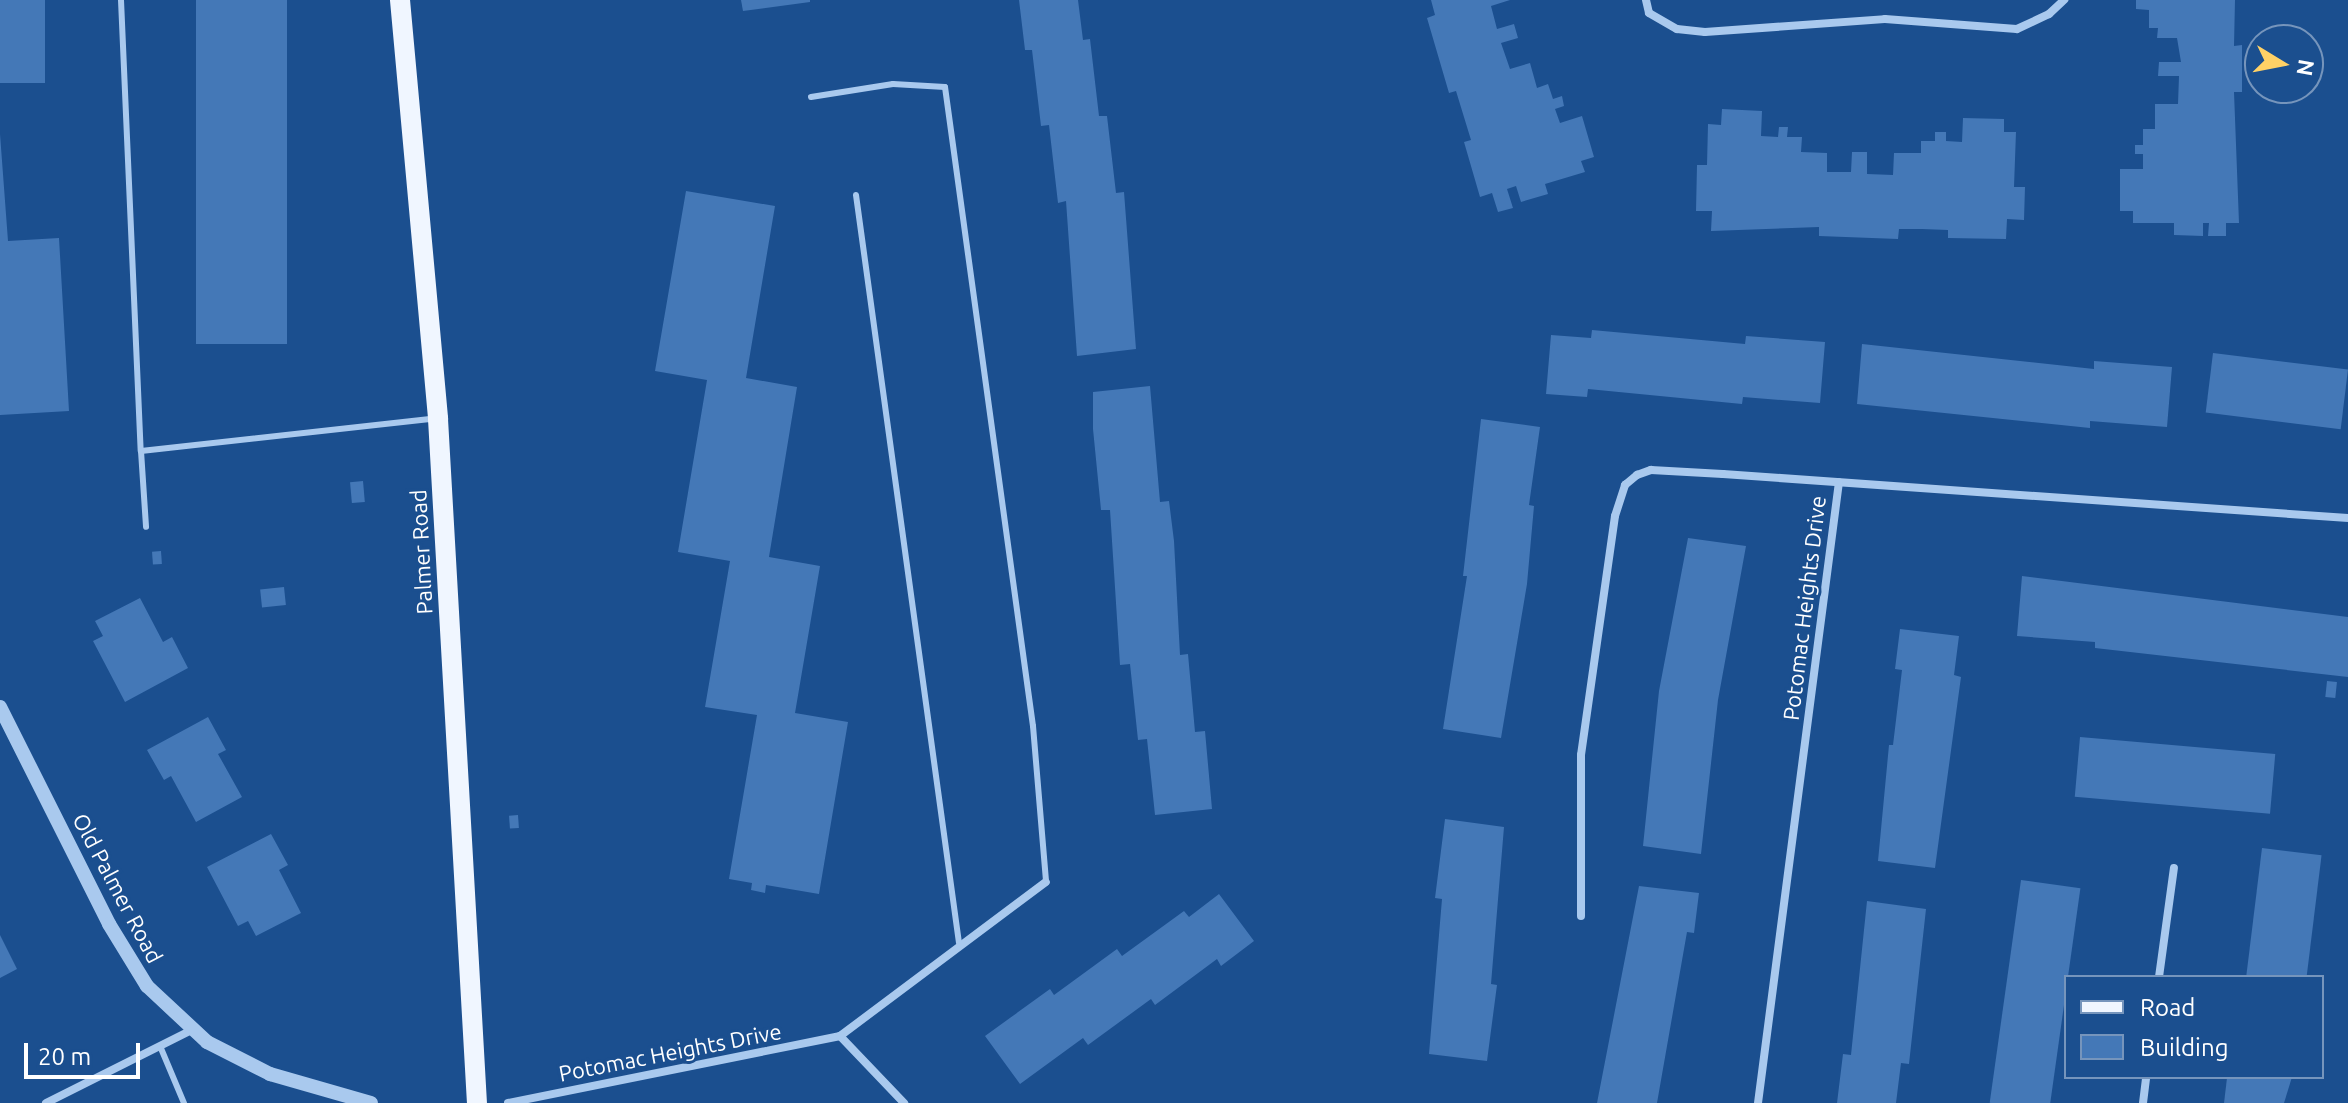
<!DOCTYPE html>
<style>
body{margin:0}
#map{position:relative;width:2348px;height:1103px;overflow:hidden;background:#1b4f8f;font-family:Ubuntu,sans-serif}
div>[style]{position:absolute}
.building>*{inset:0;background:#4478b7;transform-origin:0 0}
.service>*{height:6px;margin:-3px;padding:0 3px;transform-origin:3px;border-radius:3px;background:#a9c9ee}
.minor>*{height:8px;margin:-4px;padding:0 4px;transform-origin:4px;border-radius:4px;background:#a9c9ee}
.tertiary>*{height:14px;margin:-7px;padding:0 7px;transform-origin:7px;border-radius:7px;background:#a9c9ee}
.primary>*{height:20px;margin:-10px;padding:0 10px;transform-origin:10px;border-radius:10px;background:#f0f6ff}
span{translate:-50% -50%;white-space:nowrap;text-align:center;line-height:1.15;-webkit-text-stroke:6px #1b4f8f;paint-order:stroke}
.street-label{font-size:22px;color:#fff}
.legend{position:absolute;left:2064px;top:975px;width:260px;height:104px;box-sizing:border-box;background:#1b4f8f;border:2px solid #7695bc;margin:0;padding:10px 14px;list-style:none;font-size:24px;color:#fff}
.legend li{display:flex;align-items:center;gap:16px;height:40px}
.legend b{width:40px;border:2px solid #7695bc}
.north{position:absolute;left:2244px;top:24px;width:80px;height:80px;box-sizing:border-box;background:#1b4f8f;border:2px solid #7695bc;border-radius:50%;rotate:100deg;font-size:22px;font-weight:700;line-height:32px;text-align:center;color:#fff}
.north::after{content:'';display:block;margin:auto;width:28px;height:36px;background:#ffd166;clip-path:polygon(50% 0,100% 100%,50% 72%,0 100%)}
.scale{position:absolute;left:24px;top:1043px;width:116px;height:36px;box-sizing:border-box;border:4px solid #fff;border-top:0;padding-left:10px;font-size:24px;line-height:28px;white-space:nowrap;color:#fff;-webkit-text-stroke:6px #1b4f8f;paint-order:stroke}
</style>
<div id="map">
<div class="building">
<div style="left:0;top:0;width:45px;height:83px"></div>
<div style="left:196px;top:0;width:91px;height:344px"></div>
<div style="clip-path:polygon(741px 0,810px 0,810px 2px,743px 11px)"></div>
<div style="clip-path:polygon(1019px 0,1078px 0,1083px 40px,1090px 39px,1099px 116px,1107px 116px,1116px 193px,1124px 192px,1136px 349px,1077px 356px,1066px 201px,1058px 203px,1049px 125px,1041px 126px,1032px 50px,1025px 50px)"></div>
<div style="clip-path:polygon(1431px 0,1510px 0,1491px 6px,1497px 29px,1514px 24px,1518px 38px,1501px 43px,1510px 69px,1530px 63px,1537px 88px,1548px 84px,1553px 99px,1562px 96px,1564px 106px,1555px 109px,1560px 123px,1582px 116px,1594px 157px,1581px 161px,1585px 172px,1545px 184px,1548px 194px,1521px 202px,1516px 186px,1507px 189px,1513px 208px,1498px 212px,1492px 193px,1480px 197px,1464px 142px,1471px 140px,1456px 91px,1449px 93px,1427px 18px,1435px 15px)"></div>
<div style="clip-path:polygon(2136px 0,2235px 0,2234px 46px,2242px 45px,2242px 92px,2234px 92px,2239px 223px,2226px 223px,2226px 236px,2208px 236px,2209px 223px,2203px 223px,2203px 236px,2174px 235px,2174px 223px,2133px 223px,2133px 211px,2120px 211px,2120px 169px,2143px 169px,2143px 154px,2135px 154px,2135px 145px,2143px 145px,2143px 129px,2155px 129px,2155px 104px,2178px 104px,2179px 76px,2158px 76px,2159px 62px,2181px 62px,2177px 38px,2157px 38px,2158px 28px,2149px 28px,2149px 10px,2136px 9px)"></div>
<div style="clip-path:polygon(1722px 109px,1762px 111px,1761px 136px,1778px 137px,1779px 127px,1788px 127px,1787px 137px,1802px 137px,1801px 152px,1827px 153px,1827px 172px,1851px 172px,1852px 152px,1867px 152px,1867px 174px,1893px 175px,1894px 153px,1921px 153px,1921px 141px,1935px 141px,1935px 132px,1946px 132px,1946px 141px,1962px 142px,1963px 118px,2004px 119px,2004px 132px,2016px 132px,2014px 187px,2025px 187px,2024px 220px,2007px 219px,2006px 239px,1948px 238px,1948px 230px,1922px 229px,1899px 229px,1898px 239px,1819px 236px,1819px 227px,1711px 231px,1712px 211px,1696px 211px,1697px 165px,1707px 165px,1708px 124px,1721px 125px)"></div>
<div style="clip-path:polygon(0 134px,8px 241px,59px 238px,69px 411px,0 415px)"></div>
<div style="clip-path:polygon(686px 191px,775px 206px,746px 378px,797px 387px,769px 557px,820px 566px,795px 713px,848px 722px,819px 894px,766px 885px,765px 893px,751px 890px,752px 883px,729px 879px,757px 715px,705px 707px,730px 561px,678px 552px,707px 380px,655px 371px)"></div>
<div style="clip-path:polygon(1592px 330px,1745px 344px,1746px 336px,1825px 342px,1820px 403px,1743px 397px,1742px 404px,1588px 389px,1587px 397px,1546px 394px,1551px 335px,1591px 338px)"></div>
<div style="clip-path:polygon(1862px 344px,2094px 369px,2094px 361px,2172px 367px,2167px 427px,2090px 421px,2090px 428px,1857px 404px)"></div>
<div style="left:2213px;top:353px;width:136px;height:60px;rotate:7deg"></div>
<div style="clip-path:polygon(1150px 386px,1160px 502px,1169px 501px,1174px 541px,1180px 655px,1188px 654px,1195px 732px,1205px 731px,1212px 809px,1155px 815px,1147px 739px,1138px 740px,1130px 664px,1120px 665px,1110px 510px,1101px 510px,1093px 429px,1093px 392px)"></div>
<div style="clip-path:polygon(1481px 419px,1540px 427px,1529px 505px,1534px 506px,1527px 584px,1501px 738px,1443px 729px,1467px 576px,1463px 576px)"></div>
<div style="left:363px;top:481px;width:21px;height:13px;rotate:85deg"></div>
<div style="clip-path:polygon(1688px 538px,1746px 546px,1718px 700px,1701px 854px,1643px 846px,1659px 691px)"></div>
<div style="left:161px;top:551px;width:13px;height:9px;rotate:86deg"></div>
<div style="clip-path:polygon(2022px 576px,2348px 617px,2348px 677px,2095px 648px,2095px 642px,2017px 636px)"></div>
<div style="left:284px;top:587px;width:18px;height:24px;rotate:84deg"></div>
<div style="clip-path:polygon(140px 598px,163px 642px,172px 637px,188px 668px,125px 702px,93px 641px,103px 636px,95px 621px)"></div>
<div style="clip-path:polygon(1900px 629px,1959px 636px,1954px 675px,1961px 677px,1935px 868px,1878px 861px,1889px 745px,1893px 745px,1902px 670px,1895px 669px)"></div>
<div style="left:2327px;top:681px;width:10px;height:16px;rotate:6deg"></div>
<div style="clip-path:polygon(208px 717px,226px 750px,218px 754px,242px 797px,196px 822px,171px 776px,164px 780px,147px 750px)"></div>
<div style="left:2080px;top:737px;width:196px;height:60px;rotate:5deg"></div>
<div style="left:518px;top:815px;width:13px;height:9px;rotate:86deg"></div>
<div style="clip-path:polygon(1445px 819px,1504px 827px,1491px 984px,1497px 985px,1487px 1061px,1429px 1054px,1442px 899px,1435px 898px)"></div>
<div style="clip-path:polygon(271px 834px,288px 865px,279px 870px,301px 913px,256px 936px,248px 921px,238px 926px,207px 867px)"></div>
<div style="left:2262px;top:848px;width:60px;height:131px;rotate:7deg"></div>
<div style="left:2021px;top:880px;width:60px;height:225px;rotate:8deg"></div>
<div style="clip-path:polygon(1639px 886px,1699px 893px,1694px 933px,1687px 932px,1657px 1103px,1597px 1103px)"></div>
<div style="clip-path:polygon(1219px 894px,1254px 941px,1221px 966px,1217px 959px,1155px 1005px,1151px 999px,1088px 1045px,1083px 1038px,1020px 1084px,985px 1036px,1050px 989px,1054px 995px,1117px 949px,1122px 956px,1184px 911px,1189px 917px)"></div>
<div style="clip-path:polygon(1867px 901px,1926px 909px,1909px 1064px,1901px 1063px,1896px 1103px,1837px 1103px,1843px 1054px,1851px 1055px)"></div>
<div style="clip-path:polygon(0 935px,17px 969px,0 978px)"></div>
<div style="clip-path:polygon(2292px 1077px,2284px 1103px,2224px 1103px,2227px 1078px)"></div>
</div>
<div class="service">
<div style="left:121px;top:0;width:451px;rotate:87.5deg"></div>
<div style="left:141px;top:451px;width:293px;rotate:-6.3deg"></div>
<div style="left:811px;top:97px;width:83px;rotate:-9deg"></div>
<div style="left:893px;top:84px;width:52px;rotate:3.3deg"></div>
<div style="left:945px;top:87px;width:645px;rotate:82.16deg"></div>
<div style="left:1033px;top:726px;width:157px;rotate:85.2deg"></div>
<div style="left:856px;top:195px;width:755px;rotate:82.16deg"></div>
<div style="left:141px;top:451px;width:76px;rotate:86.2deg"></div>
<div style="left:160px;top:1046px;width:62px;rotate:67.2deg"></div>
</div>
<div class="minor">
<div style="left:1646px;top:0;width:13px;rotate:77deg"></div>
<div style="left:1649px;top:13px;width:32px;rotate:30deg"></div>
<div style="left:1677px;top:29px;width:28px;rotate:6deg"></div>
<div style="left:1705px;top:32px;width:180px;rotate:-4.1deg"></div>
<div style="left:1885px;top:19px;width:132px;rotate:4.3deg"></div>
<div style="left:2017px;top:29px;width:35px;rotate:-25deg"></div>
<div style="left:2049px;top:14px;width:21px;rotate:-43deg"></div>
<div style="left:1581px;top:916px;width:161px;rotate:-90deg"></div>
<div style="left:1581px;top:755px;width:241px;rotate:-81.9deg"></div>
<div style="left:1615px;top:516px;width:33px;rotate:-72deg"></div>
<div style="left:1625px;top:485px;width:16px;rotate:-40deg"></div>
<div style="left:1637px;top:475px;width:15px;rotate:-20deg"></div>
<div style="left:1651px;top:470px;width:72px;rotate:3.2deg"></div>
<div style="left:1723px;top:474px;width:627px;rotate:4.03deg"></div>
<div style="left:2159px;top:977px;width:110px;rotate:-82.2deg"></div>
<div style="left:840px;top:1036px;width:93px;rotate:46.3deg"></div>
<div style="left:46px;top:1103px;width:163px;rotate:-26.6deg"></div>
<div style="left:508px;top:1103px;width:339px;rotate:-11.4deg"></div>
<div style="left:840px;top:1036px;width:257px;rotate:-36.8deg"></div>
<div style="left:1758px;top:1103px;width:626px;rotate:-82.57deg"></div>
<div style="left:2143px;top:1103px;width:26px;rotate:-83deg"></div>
</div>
<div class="tertiary">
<div style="left:0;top:707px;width:243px;rotate:63.3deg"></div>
<div style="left:109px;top:924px;width:73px;rotate:58.5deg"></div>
<div style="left:147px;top:986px;width:82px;rotate:43deg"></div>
<div style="left:207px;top:1042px;width:71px;rotate:26.9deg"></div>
<div style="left:270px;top:1074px;width:105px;rotate:16deg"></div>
</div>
<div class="primary">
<div style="left:400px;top:0;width:421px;rotate:84.8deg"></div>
<div style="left:438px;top:419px;width:685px;rotate:86.74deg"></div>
</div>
<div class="street-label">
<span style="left:421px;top:552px;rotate:-93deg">Palmer Road</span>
<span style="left:1804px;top:608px;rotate:-83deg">Potomac Heights Drive</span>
<span style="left:118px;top:888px;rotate:62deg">Old Palmer Road</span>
<span style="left:670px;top:1052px;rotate:-11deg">Potomac Heights Drive</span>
</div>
<ul class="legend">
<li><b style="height:10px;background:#f0f6ff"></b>Road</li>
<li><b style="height:22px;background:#4478b7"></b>Building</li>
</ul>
<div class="north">N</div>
<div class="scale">20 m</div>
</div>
